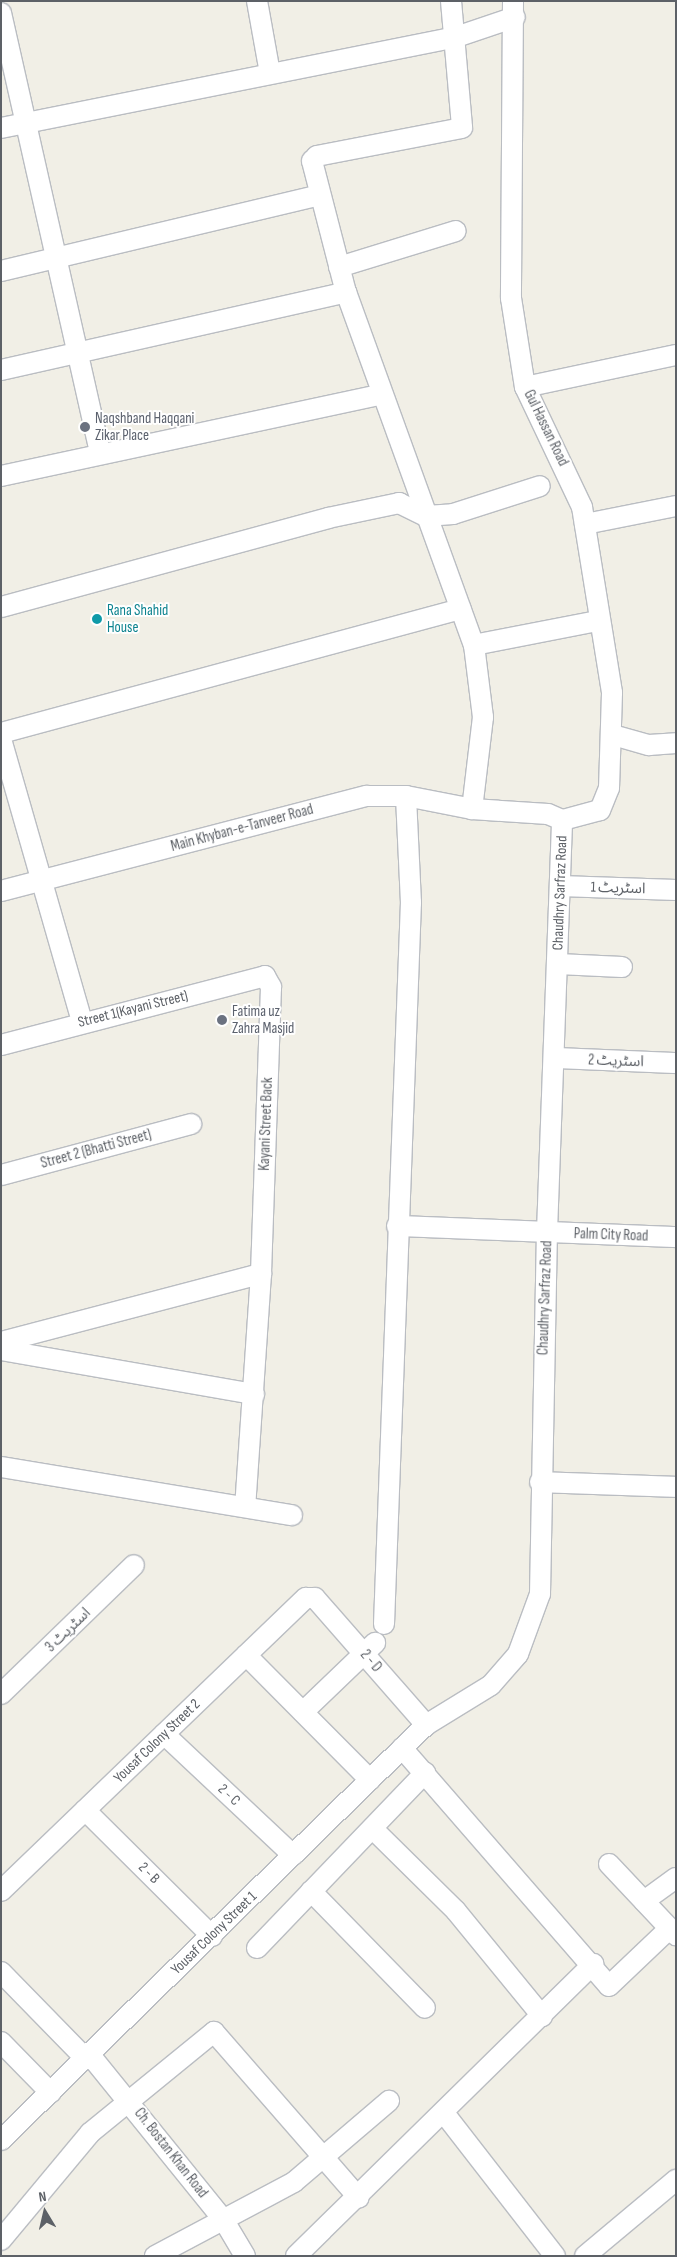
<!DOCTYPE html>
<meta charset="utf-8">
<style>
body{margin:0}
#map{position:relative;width:677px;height:2257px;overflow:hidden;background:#f1efe6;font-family:"Sofia Sans Condensed","Noto Sans Arabic",sans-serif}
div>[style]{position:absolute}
.roads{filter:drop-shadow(1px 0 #babdc2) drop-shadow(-1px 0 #babdc2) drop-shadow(0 1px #babdc2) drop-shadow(0 -1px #babdc2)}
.minor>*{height:20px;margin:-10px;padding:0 10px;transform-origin:10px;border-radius:10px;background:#fff}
.dots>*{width:14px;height:14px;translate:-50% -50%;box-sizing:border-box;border:2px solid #fff;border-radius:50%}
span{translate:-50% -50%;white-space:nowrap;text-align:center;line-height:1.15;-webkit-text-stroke:4px #fff;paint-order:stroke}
.worship-label{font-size:15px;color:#5b616d}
.left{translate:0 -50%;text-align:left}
.street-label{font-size:15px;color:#5d6167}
.culture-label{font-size:15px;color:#0d838f}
.frame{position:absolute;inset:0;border:2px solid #5d6167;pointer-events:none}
.north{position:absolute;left:20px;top:2187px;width:50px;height:50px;-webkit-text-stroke:4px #fff;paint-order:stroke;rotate:351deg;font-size:14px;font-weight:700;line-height:20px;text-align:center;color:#5d6167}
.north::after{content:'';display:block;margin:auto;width:18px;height:22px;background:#5d6167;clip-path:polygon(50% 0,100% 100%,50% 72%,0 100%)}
</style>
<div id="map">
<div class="roads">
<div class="minor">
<div style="left:257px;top:1px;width:73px;rotate:79.8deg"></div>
<div style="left:451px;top:1px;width:127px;rotate:85deg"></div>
<div style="left:462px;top:128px;width:148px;rotate:169.1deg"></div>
<div style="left:317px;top:156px;width:7px;rotate:135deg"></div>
<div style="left:312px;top:161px;width:135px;rotate:75.5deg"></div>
<div style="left:346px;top:292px;width:375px;rotate:70.1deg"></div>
<div style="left:474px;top:645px;width:73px;rotate:82.9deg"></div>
<div style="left:483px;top:717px;width:93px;rotate:96.8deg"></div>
<div style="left:513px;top:1px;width:297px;rotate:90.4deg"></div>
<div style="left:511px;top:298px;width:90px;rotate:81.1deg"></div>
<div style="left:525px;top:387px;width:133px;rotate:64.6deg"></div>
<div style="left:582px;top:507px;width:188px;rotate:80.8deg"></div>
<div style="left:612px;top:693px;width:95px;rotate:91.8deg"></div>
<div style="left:609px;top:788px;width:24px;rotate:112deg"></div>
<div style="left:600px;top:810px;width:39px;rotate:165deg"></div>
<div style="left:1px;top:13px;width:451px;rotate:77.3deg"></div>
<div style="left:1px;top:128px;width:464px;rotate:-11.3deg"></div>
<div style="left:456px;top:37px;width:62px;rotate:-18.7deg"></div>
<div style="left:339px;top:267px;width:122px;rotate:-17.1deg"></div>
<div style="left:1px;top:271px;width:327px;rotate:-13.4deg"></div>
<div style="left:1px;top:370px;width:354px;rotate:-12.7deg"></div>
<div style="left:525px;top:387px;width:154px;rotate:-12deg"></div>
<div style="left:1px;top:476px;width:390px;rotate:-12.1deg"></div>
<div style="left:585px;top:524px;width:93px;rotate:-11.2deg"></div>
<div style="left:1px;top:607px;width:339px;rotate:-15.2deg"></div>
<div style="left:328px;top:518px;width:73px;rotate:-11.9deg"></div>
<div style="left:399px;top:503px;width:30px;rotate:26deg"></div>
<div style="left:426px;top:516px;width:27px;rotate:-4deg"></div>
<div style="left:453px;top:514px;width:91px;rotate:-17.8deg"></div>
<div style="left:474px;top:645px;width:126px;rotate:-11deg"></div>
<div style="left:1px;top:733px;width:476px;rotate:-15.1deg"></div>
<div style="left:613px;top:735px;width:37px;rotate:16deg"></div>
<div style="left:649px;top:745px;width:27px;rotate:-4deg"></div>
<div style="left:1px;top:739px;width:294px;rotate:74deg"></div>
<div style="left:560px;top:886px;width:116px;rotate:2deg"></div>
<div style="left:1px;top:891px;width:378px;rotate:-14.6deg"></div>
<div style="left:367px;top:796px;width:39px"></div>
<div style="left:406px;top:796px;width:67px;rotate:11.1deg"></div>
<div style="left:472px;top:809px;width:76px;rotate:3.8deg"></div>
<div style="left:548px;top:814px;width:15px;rotate:23deg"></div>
<div style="left:558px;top:964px;width:64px;rotate:2.7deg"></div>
<div style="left:1px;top:1045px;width:273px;rotate:-14.6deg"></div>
<div style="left:265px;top:976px;width:13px;rotate:61deg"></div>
<div style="left:271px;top:987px;width:287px;rotate:92deg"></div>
<div style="left:555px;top:1058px;width:121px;rotate:2.4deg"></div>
<div style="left:1px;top:1175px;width:197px;rotate:-15deg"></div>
<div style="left:397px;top:1226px;width:279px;rotate:2.3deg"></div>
<div style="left:1px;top:1342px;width:269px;rotate:-14.7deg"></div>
<div style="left:261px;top:1274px;width:233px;rotate:93.9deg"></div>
<div style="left:1px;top:1350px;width:257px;rotate:9.9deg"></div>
<div style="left:1px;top:1467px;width:295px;rotate:9.4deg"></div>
<div style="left:540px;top:1482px;width:136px;rotate:2.1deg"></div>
<div style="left:384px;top:1624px;width:722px;rotate:-87.86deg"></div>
<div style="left:411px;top:903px;width:107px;rotate:-92.7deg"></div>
<div style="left:246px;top:1655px;width:176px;rotate:45.2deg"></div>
<div style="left:1px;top:1694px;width:185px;rotate:-44.1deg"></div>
<div style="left:303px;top:1712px;width:100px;rotate:-43.8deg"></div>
<div style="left:164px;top:1734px;width:177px;rotate:43.2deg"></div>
<div style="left:402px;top:1748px;width:315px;rotate:49deg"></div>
<div style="left:609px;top:1986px;width:83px;rotate:-43.5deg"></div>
<div style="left:85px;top:1810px;width:179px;rotate:44.8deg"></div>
<div style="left:374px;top:1830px;width:115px;rotate:44.6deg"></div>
<div style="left:456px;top:1911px;width:136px;rotate:50.7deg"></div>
<div style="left:609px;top:1864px;width:98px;rotate:46.7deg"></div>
<div style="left:1px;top:1891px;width:423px;rotate:-43.9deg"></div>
<div style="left:306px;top:1598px;width:9px"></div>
<div style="left:315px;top:1598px;width:169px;rotate:48.8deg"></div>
<div style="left:311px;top:1891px;width:163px;rotate:45.7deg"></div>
<div style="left:644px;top:1901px;width:39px;rotate:-36deg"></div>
<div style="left:257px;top:1948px;width:243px;rotate:-46.2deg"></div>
<div style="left:1px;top:1972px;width:122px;rotate:45.7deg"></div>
<div style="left:1px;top:2042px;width:71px;rotate:45.6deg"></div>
<div style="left:90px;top:2055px;width:211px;rotate:51deg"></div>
<div style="left:223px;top:2219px;width:43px;rotate:59.3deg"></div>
<div style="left:444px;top:2113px;width:181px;rotate:52.2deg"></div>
<div style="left:1px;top:2140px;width:594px;rotate:-44.32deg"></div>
<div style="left:426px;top:1725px;width:76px;rotate:-31.6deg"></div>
<div style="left:491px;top:1685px;width:41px;rotate:-48.9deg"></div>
<div style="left:518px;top:1654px;width:64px;rotate:-69.9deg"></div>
<div style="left:540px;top:1594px;width:362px;rotate:-88.9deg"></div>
<div style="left:547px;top:1232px;width:412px;rotate:-87.9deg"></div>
<div style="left:1px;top:2240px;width:139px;rotate:-50.2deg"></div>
<div style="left:90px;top:2133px;width:160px;rotate:-39.2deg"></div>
<div style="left:214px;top:2032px;width:220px;rotate:48.9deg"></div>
<div style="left:155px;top:2256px;width:157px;rotate:-28deg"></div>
<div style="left:294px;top:2182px;width:125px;rotate:-40.5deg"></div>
<div style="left:296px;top:2256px;width:417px;rotate:-44.5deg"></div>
<div style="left:585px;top:2256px;width:119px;rotate:-39.9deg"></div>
</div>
</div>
<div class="dots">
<div style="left:85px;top:427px;background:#6b7280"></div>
<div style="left:97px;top:619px;background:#0f9aa8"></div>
<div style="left:222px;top:1020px;background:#6b7280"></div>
</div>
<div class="worship-label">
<span class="left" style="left:95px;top:427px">Naqshband Haqqani<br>Zikar Place</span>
<span class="left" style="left:232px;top:1020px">Fatima uz<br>Zahra Masjid</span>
</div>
<div class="street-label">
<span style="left:546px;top:428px;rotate:64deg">Gul Hassan Road</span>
<span style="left:242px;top:828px;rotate:-15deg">Main Khyban-e-Tanveer Road</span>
<span style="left:618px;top:888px;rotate:2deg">اسٹریٹ 1</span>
<span style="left:560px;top:893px;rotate:-88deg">Chaudhry Sarfraz Road</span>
<span style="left:133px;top:1009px;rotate:-14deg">Street 1(Kayani Street)</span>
<span style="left:616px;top:1061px;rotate:2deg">اسٹریٹ 2</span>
<span style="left:266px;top:1124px;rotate:-88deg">Kayani Street Back</span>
<span style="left:96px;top:1149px;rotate:-15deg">Street 2 (Bhatti Street)</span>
<span style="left:611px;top:1235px;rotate:2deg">Palm City Road</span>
<span style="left:545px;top:1298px;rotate:-88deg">Chaudhry Sarfraz Road</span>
<span style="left:68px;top:1630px;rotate:-44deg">اسٹریٹ 3</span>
<span style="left:371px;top:1661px;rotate:49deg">2 - D</span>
<span style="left:157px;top:1741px;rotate:-44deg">Yousaf Colony Street 2</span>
<span style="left:229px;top:1795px;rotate:43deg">2 - C</span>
<span style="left:149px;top:1873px;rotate:45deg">2 - B</span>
<span style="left:214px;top:1933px;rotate:-44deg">Yousaf Colony Street 1</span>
<span style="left:171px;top:2153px;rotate:52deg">Ch. Bostan Khan Road</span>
</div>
<div class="culture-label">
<span class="left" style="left:107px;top:619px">Rana Shahid<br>House</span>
</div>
<div class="frame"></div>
<div class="north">N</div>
</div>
